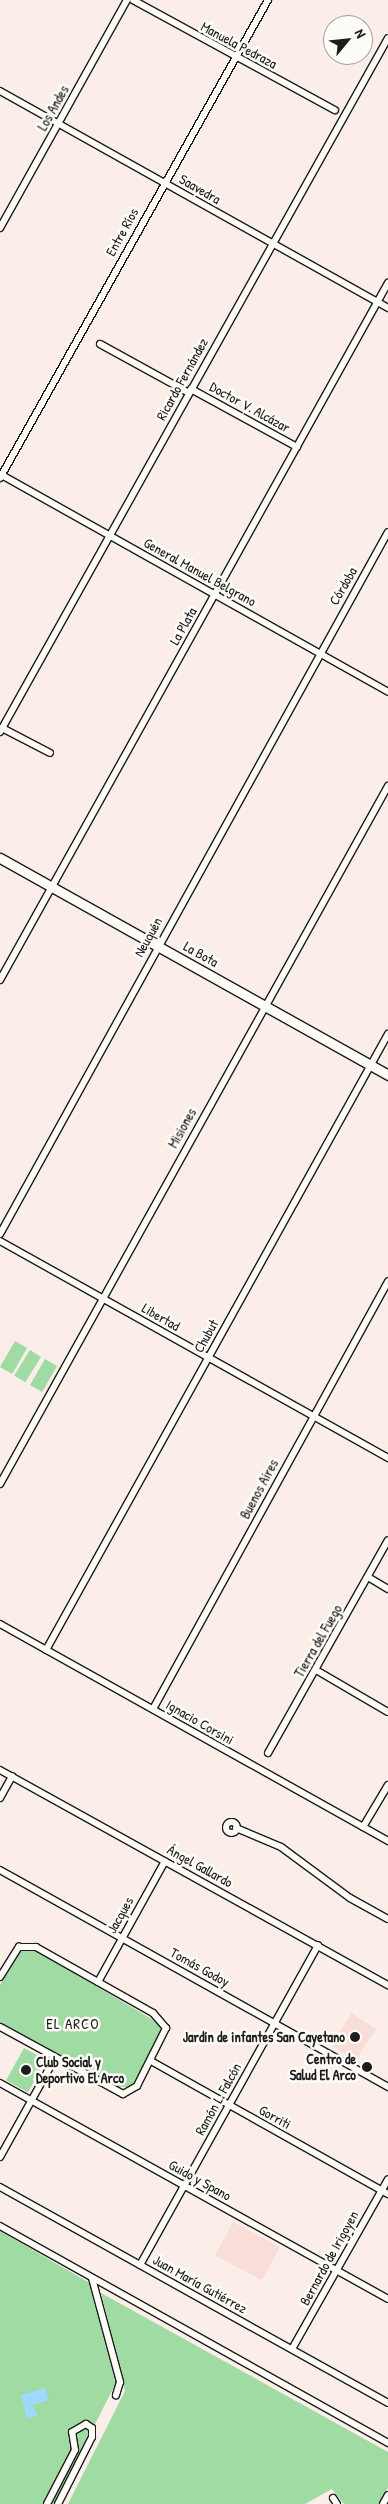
<!DOCTYPE html>
<meta charset="utf-8">
<style>
body{margin:0}
#map{position:relative;width:388px;height:2504px;overflow:hidden;background:#fbeee9;font-family:"Patrick Hand",sans-serif}
div>[style]{position:absolute}
.built>*{inset:0;background:#f8ddd8;transform-origin:0 0}
.green>*{inset:0;background:#9fdba2;transform-origin:0 0}
.water>*{inset:0;background:#9fd9ff}
.roads{filter:drop-shadow(1px 0 #1c1c1c) drop-shadow(-1px 0 #1c1c1c) drop-shadow(0 1px #1c1c1c) drop-shadow(0 -1px #1c1c1c)}
.street>*{height:6px;margin:-3px;padding:0 3px;transform-origin:3px;border-radius:3px;background:#fdfcf7}
.street>.ring{margin:-3px;padding:0;box-sizing:content-box;background:none;border:6px solid #fdfcf7;border-radius:50%}
.secondary>*{height:9px;margin:-4.5px;padding:0 4.5px;transform-origin:4.5px;border-radius:4.5px;background:#fdfcf7}
.dots>*{width:14px;height:14px;translate:-50% -50%;box-sizing:border-box;border:2px solid #fdfcf7;border-radius:50%}
span{translate:-50% -50%;white-space:nowrap;text-align:center;line-height:1.15;-webkit-text-stroke:5px #fdfcf7;paint-order:stroke}
.street-label{font-size:14px;color:#1c1c1c}
.poi-label{font-size:14px;color:#1c1c1c;font-weight:700}
.right{translate:-100% -50%;text-align:right}
.left{translate:0 -50%;text-align:left}
.neighbourhood-label{font-size:15px;color:#1c1c1c;letter-spacing:1px}
.north{position:absolute;left:323px;top:15px;width:50px;height:50px;box-sizing:border-box;background:#fdfcf7;border:1px solid #a3a29f;border-radius:50%;rotate:62deg;font-size:14px;font-weight:700;line-height:20px;text-align:center;color:#1c1c1c}
.north::after{content:'';display:block;margin:auto;width:18px;height:22px;background:#1c1c1c;clip-path:polygon(50% 0,100% 100%,50% 72%,0 100%)}
</style>
<div id="map">
<div class="built">
<div style="left:352px;top:2013px;width:29px;height:38px;rotate:34deg"></div>
<div style="left:233px;top:2222px;width:53px;height:38px;rotate:28deg"></div>
</div>
<div class="green">
<div style="left:15px;top:1341px;width:14px;height:30px;rotate:30deg"></div>
<div style="left:30px;top:1350px;width:13px;height:30px;rotate:32deg"></div>
<div style="left:45px;top:1359px;width:14px;height:30px;rotate:30deg"></div>
<div style="clip-path:polygon(32px 1948px,160px 2024px,162px 2034px,131px 2087px,115px 2087px,0 2023px,0 1985px,18px 1952px)"></div>
<div style="left:24px;top:2048px;width:25px;height:37px;rotate:29deg"></div>
<div style="clip-path:polygon(0 2231px,90px 2283px,116px 2383px,54px 2504px,0 2504px)"></div>
<div style="clip-path:polygon(101px 2293px,388px 2452px,388px 2488px,379px 2504px,344px 2504px,332px 2489px,305px 2504px,68px 2504px,125px 2391px)"></div>
</div>
<div class="water">
<div style="clip-path:polygon(45px 2388px,49px 2400px,27px 2407px,34px 2407px,37px 2416px,27px 2419px,21px 2395px)"></div>
</div>
<div class="roads">
<div class="street">
<div style="left:133px;top:0;width:230px;rotate:28.6deg"></div>
<div style="left:0;top:91px;width:445px;rotate:29.2deg"></div>
<div style="left:0;top:228px;width:261px;rotate:-60.9deg"></div>
<div style="left:100px;top:344px;width:102px;rotate:28.8deg"></div>
<div style="left:191px;top:389px;width:121px;rotate:28.7deg"></div>
<div style="left:0;top:474px;width:445px;rotate:29.3deg"></div>
<div style="left:0;top:478px;width:548px;rotate:-60.72deg"></div>
<div style="left:2px;top:728px;width:54px;rotate:27.5deg"></div>
<div style="left:0;top:732px;width:795px;rotate:-60.79deg"></div>
<div style="left:0;top:980px;width:798px;rotate:-60.9deg"></div>
<div style="left:0;top:1234px;width:802px;rotate:-61.07deg"></div>
<div style="left:0;top:1241px;width:445px;rotate:29.2deg"></div>
<div style="left:0;top:1484px;width:799px;rotate:-60.93deg"></div>
<div style="left:368px;top:1577px;width:23px;rotate:31deg"></div>
<div style="left:0;top:1624px;width:445px;rotate:29.2deg"></div>
<div style="left:46px;top:1650px;width:705px;rotate:-60.96deg"></div>
<div style="left:316px;top:1670px;width:83px;rotate:30.3deg"></div>
<div style="left:153px;top:1709px;width:488px;rotate:-61.2deg"></div>
<div style="left:268px;top:1753px;width:244px;rotate:-60.6deg"></div>
<div style="left:0;top:1770px;width:444px;rotate:29deg"></div>
<div style="left:0;top:1798px;width:25px;rotate:-61deg"></div>
<div class="ring" style="left:225.5px;top:1821.5px;width:5px;height:5px"></div>
<div style="left:363px;top:1827px;width:49px;rotate:-59.2deg"></div>
<div style="left:236px;top:1828px;width:49px;rotate:22.9deg"></div>
<div style="left:281px;top:1847px;width:86px;rotate:36.5deg"></div>
<div style="left:350px;top:1898px;width:43px;rotate:28.9deg"></div>
<div style="left:0;top:1870px;width:445px;rotate:29.2deg"></div>
<div style="left:0;top:1977px;width:36px;rotate:-58deg"></div>
<div style="left:19px;top:1947px;width:17px"></div>
<div style="left:36px;top:1947px;width:134px;rotate:29.4deg"></div>
<div style="left:153px;top:2013px;width:20px;rotate:49deg"></div>
<div style="left:166px;top:2028px;width:65px;rotate:116.6deg"></div>
<div style="left:137px;top:2086px;width:16px;rotate:150deg"></div>
<div style="left:123px;top:2094px;width:140px;rotate:-151.4deg"></div>
<div style="left:98px;top:1982px;width:138px;rotate:-61deg"></div>
<div style="left:151px;top:2061px;width:272px;rotate:29.3deg"></div>
<div style="left:0;top:2083px;width:444px;rotate:29.1deg"></div>
<div style="left:0;top:2157px;width:113px;rotate:-60.9deg"></div>
<div style="left:0;top:2187px;width:444px;rotate:29.1deg"></div>
<div style="left:0;top:2226px;width:445px;rotate:29.2deg"></div>
<div style="left:140px;top:2265px;width:366px;rotate:-60.9deg"></div>
<div style="left:92px;top:2278px;width:108px;rotate:74.9deg"></div>
<div style="left:120px;top:2382px;width:14px;rotate:107deg"></div>
<div style="left:292px;top:2349px;width:195px;rotate:-60.5deg"></div>
<div style="left:333px;top:2498px;width:7px;rotate:56deg"></div>
<div style="left:47px;top:2504px;width:61px;rotate:-62.6deg"></div>
<div style="left:75px;top:2450px;width:18px;rotate:-99deg"></div>
<div style="left:72px;top:2432px;width:16px;rotate:-30deg"></div>
<div style="left:86px;top:2424px;width:7px;rotate:34deg"></div>
<div style="left:92px;top:2428px;width:9px;rotate:90deg"></div>
<div style="left:92px;top:2437px;width:75px;rotate:116.9deg"></div>
<div style="left:383px;top:2504px;width:10px;rotate:-61deg"></div>
</div>
<div class="secondary">
<div style="left:0;top:858px;width:445px;rotate:29.2deg"></div>
</div>
</div>
<div class="dots">
<div style="left:355px;top:2037px;background:#1c1c1c"></div>
<div style="left:367px;top:2067px;background:#1c1c1c"></div>
<div style="left:26px;top:2070px;background:#1c1c1c"></div>
</div>
<div class="street-label">
<span style="left:239px;top:45px;rotate:28deg">Manuela Pedraza</span>
<span style="left:53px;top:108px;rotate:-61deg">Los Andes</span>
<span style="left:200px;top:189px;rotate:30deg">Saavedra</span>
<span style="left:122px;top:232px;rotate:-61deg">Entre Ríos</span>
<span style="left:182px;top:379px;rotate:-61deg">Ricardo Fernández</span>
<span style="left:250px;top:407px;rotate:29deg">Doctor V. Alcázar</span>
<span style="left:200px;top:572px;rotate:29deg">General Manuel Belgrano</span>
<span style="left:343px;top:586px;rotate:-60deg">Córdoba</span>
<span style="left:183px;top:626px;rotate:-61deg">La Plata</span>
<span style="left:148px;top:937px;rotate:-61deg">Neuquén</span>
<span style="left:201px;top:954px;rotate:29deg">La Bota</span>
<span style="left:182px;top:1128px;rotate:-61deg">Misiones</span>
<span style="left:161px;top:1317px;rotate:30deg">Libertad</span>
<span style="left:206px;top:1336px;rotate:-61deg">Chubut</span>
<span style="left:259px;top:1489px;rotate:-62deg">Buenos Aires</span>
<span style="left:318px;top:1641px;rotate:-60deg">Tierra del Fuego</span>
<span style="left:200px;top:1722px;rotate:30deg">Ignacio Corsini</span>
<span style="left:200px;top:1866px;rotate:29deg">Ángel Gallardo</span>
<span style="left:120px;top:1915px;rotate:-61deg">Jacques</span>
<span style="left:200px;top:1967px;rotate:29deg">Tomás Godoy</span>
<span style="left:218px;top:2099px;rotate:-61deg">Ramón L. Falcón</span>
<span style="left:275px;top:2117px;rotate:29deg">Gorriti</span>
<span style="left:200px;top:2180px;rotate:29deg">Guido y Spano</span>
<span style="left:329px;top:2258px;rotate:-61deg">Bernardo de Irigoyen</span>
<span style="left:200px;top:2284px;rotate:29deg">Juan María Gutiérrez</span>
</div>
<div class="poi-label">
<span class="right" style="left:345px;top:2037px">Jardín de infantes San Cayetano</span>
<span class="right" style="left:356px;top:2067px">Centro de<br>Salud El Arco</span>
<span class="left" style="left:36px;top:2070px">Club Social y<br>Deportivo El Arco</span>
</div>
<div class="neighbourhood-label">
<span style="left:73px;top:2024px">EL ARCO</span>
</div>
<div class="north">N</div>
</div>
